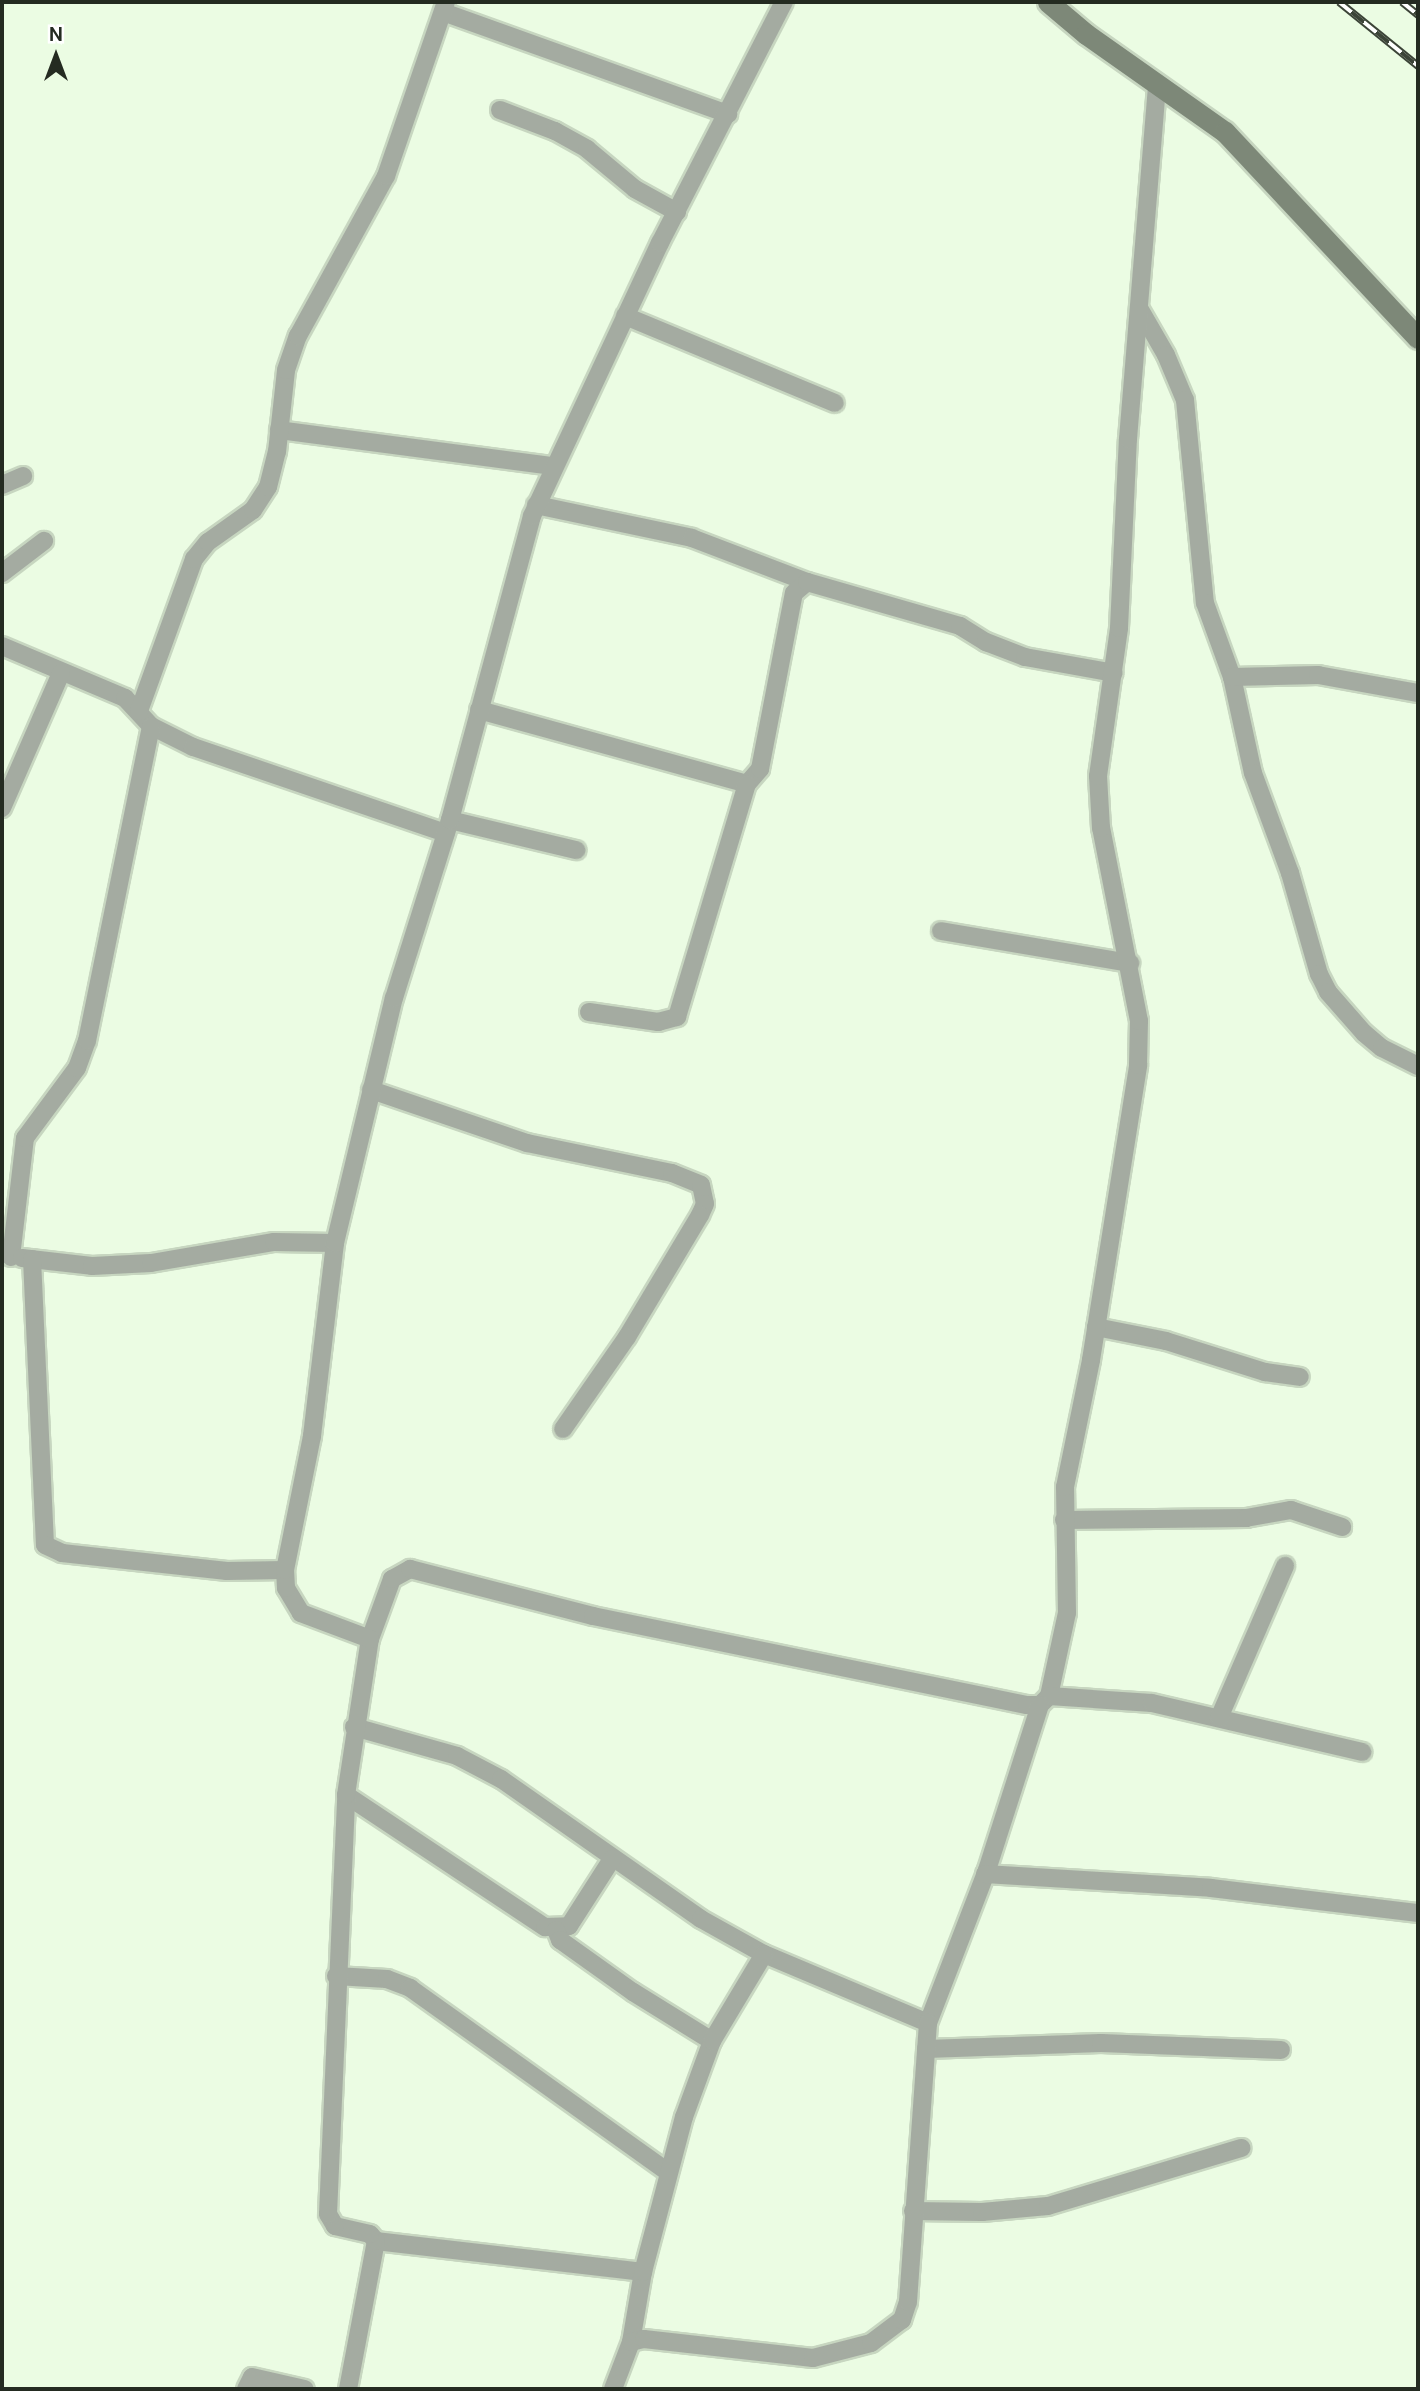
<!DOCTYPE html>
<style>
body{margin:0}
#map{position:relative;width:1420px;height:2391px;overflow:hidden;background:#ebfce3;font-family:"DM Sans",sans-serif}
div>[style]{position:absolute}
.roads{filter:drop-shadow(2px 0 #c7d6c0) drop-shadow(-2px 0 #c7d6c0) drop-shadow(0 2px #c7d6c0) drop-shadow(0 -2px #c7d6c0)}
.street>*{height:18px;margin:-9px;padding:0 9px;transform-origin:9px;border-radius:9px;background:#a4aba1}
.secondary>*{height:21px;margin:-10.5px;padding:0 10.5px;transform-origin:10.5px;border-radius:10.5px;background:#7d8878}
.rail>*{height:8px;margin-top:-4px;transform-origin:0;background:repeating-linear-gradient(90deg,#fff 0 16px,#3c4438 0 32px);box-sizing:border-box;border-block:2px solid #3c4438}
span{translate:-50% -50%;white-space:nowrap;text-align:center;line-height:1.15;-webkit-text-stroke:7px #fff;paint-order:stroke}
.frame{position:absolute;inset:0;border:4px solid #242b21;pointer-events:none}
.north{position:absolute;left:21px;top:21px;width:70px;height:70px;-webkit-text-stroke:5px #fff;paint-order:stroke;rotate:0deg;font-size:19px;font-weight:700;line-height:28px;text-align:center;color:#242b21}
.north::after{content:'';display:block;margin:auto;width:24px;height:32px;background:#242b21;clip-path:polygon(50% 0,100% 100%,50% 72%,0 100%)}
</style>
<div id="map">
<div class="roads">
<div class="street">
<div style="left:443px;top:12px;width:303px;rotate:19.7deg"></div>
<div style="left:500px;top:110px;width:59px;rotate:20.9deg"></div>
<div style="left:555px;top:131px;width:37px;rotate:29deg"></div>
<div style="left:587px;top:149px;width:62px;rotate:39.8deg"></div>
<div style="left:635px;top:189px;width:48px;rotate:28.7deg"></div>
<div style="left:1139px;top:308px;width:54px;rotate:60.1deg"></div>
<div style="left:1166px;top:355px;width:49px;rotate:67.1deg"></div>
<div style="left:1185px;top:400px;width:204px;rotate:84.4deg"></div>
<div style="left:1205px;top:603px;width:79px;rotate:70deg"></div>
<div style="left:1232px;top:677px;width:98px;rotate:77.7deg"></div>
<div style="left:1253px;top:773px;width:107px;rotate:69.7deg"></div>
<div style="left:1290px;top:873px;width:105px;rotate:74deg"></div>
<div style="left:1319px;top:974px;width:20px;rotate:63deg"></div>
<div style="left:1328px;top:992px;width:55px;rotate:48.7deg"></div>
<div style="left:1364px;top:1033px;width:23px;rotate:40deg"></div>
<div style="left:1382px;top:1048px;width:40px;rotate:26.6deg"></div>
<div style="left:625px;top:316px;width:227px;rotate:22.5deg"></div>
<div style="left:279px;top:430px;width:275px;rotate:7.5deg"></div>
<div style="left:2px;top:485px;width:23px;rotate:-23deg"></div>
<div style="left:536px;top:505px;width:159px;rotate:11.9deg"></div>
<div style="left:692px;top:538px;width:123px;rotate:20.9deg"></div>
<div style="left:2px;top:573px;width:53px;rotate:-37.3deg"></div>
<div style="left:2px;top:646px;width:134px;rotate:22.9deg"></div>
<div style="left:125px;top:698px;width:38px;rotate:47deg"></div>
<div style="left:151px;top:726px;width:47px;rotate:26.6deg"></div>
<div style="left:193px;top:747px;width:267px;rotate:18.8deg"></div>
<div style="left:1232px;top:677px;width:86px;rotate:-1.3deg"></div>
<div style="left:1318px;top:675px;width:102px;rotate:10.2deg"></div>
<div style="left:479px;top:710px;width:278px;rotate:15.4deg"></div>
<div style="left:747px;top:784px;width:20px;rotate:-49deg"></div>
<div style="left:760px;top:769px;width:179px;rotate:-79.1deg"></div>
<div style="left:794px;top:593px;width:17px;rotate:-40deg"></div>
<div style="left:807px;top:582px;width:159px;rotate:16deg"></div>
<div style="left:960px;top:626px;width:31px;rotate:32deg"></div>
<div style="left:986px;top:642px;width:42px;rotate:21deg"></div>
<div style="left:1025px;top:657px;width:90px;rotate:10.2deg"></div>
<div style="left:139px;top:711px;width:162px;rotate:-70.1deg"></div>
<div style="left:194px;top:559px;width:22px;rotate:-51deg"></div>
<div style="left:208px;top:542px;width:55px;rotate:-35.4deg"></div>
<div style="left:253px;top:510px;width:27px;rotate:-57deg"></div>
<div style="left:268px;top:487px;width:36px;rotate:-76deg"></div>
<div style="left:277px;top:452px;width:82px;rotate:-83.7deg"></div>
<div style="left:286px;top:370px;width:36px;rotate:-71deg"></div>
<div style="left:298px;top:336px;width:183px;rotate:-61.2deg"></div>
<div style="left:386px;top:176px;width:184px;rotate:-71deg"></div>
<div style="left:2px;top:808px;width:147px;rotate:-66.4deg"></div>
<div style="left:450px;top:820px;width:130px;rotate:13.4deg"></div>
<div style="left:941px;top:931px;width:192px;rotate:9.6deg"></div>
<div style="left:589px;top:1012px;width:70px;rotate:8.2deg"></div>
<div style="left:658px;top:1022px;width:20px;rotate:-15deg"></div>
<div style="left:677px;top:1017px;width:243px;rotate:-73.3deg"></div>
<div style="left:371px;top:1090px;width:165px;rotate:18.8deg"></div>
<div style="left:527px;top:1143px;width:148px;rotate:11.7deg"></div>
<div style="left:672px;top:1173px;width:31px;rotate:22deg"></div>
<div style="left:701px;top:1185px;width:19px;rotate:78deg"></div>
<div style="left:705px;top:1204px;width:12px;rotate:114deg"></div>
<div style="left:700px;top:1215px;width:142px;rotate:120.9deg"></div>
<div style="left:627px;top:1337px;width:112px;rotate:124.8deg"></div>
<div style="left:11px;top:1257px;width:120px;rotate:-83.3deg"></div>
<div style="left:25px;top:1138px;width:87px;rotate:-53.4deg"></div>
<div style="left:77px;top:1068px;width:29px;rotate:-70deg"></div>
<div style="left:87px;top:1041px;width:321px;rotate:-78.5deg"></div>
<div style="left:22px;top:1258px;width:70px;rotate:6.5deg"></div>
<div style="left:92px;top:1266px;width:59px;rotate:-2.9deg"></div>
<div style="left:151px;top:1263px;width:125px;rotate:-9.7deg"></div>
<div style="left:274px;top:1242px;width:61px;rotate:0.9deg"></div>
<div style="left:32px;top:1259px;width:286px;rotate:87.4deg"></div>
<div style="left:45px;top:1545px;width:19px;rotate:25deg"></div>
<div style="left:62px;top:1553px;width:166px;rotate:6.2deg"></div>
<div style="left:227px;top:1571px;width:58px;rotate:-1deg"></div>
<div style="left:1096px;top:1327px;width:71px;rotate:11.3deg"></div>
<div style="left:1166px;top:1341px;width:104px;rotate:17.4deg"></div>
<div style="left:1265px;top:1372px;width:35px;rotate:8deg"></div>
<div style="left:1064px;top:1520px;width:182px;rotate:-0.6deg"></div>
<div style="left:1246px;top:1518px;width:46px;rotate:-10.1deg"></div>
<div style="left:1291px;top:1510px;width:54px;rotate:18.4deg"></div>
<div style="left:370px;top:1639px;width:64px;rotate:-69.9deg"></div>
<div style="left:392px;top:1579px;width:21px;rotate:-29deg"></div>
<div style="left:410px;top:1569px;width:189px;rotate:14.4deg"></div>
<div style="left:593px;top:1616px;width:443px;rotate:11.6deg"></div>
<div style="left:1027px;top:1705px;width:13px"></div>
<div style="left:1040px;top:1705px;width:13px;rotate:-45deg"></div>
<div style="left:1049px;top:1696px;width:85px;rotate:-77.8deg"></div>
<div style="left:1067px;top:1613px;width:126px;rotate:-90.9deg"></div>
<div style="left:1065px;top:1487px;width:130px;rotate:-78.4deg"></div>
<div style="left:1091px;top:1360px;width:299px;rotate:-80.9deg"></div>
<div style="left:1138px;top:1065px;width:44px;rotate:-88.7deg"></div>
<div style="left:1139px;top:1021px;width:197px;rotate:-101.1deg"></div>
<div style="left:1101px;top:828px;width:52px;rotate:-93.3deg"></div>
<div style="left:1098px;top:776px;width:149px;rotate:-81.9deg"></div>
<div style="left:1119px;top:628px;width:189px;rotate:-87.3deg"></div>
<div style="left:1128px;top:439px;width:355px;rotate:-85.3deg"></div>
<div style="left:1049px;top:1696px;width:103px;rotate:3.9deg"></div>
<div style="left:1152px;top:1703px;width:216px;rotate:13.1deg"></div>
<div style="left:1219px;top:1718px;width:166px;rotate:-66.5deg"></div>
<div style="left:354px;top:1727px;width:107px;rotate:15.7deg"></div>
<div style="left:457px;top:1756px;width:50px;rotate:27.6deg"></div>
<div style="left:501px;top:1779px;width:244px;rotate:35deg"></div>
<div style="left:701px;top:1919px;width:72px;rotate:29.1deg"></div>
<div style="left:764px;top:1954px;width:178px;rotate:22.8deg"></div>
<div style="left:928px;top:2023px;width:164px;rotate:-68.9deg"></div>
<div style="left:987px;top:1870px;width:173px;rotate:-72.2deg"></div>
<div style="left:346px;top:1795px;width:239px;rotate:33.6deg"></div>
<div style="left:545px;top:1927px;width:24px;rotate:-2deg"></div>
<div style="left:569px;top:1926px;width:80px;rotate:-57.3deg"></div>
<div style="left:985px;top:1874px;width:226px;rotate:3.5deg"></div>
<div style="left:1211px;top:1888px;width:209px;rotate:6.9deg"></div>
<div style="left:556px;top:1930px;width:11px;rotate:68deg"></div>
<div style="left:560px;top:1940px;width:90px;rotate:35.5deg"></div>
<div style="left:633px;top:1992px;width:93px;rotate:31.8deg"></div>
<div style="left:336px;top:1976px;width:51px;rotate:3.4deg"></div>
<div style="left:387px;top:1979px;width:25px;rotate:21deg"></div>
<div style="left:410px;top:1988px;width:317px;rotate:35.5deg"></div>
<div style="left:926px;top:2049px;width:175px;rotate:-2deg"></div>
<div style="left:1101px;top:2043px;width:180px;rotate:2.2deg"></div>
<div style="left:913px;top:2211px;width:69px;rotate:0.8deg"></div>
<div style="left:982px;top:2212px;width:66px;rotate:-5.2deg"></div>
<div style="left:1048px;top:2206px;width:202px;rotate:-16.7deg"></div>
<div style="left:376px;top:2241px;width:269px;rotate:6.6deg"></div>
<div style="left:631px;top:2342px;width:71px;rotate:-80.3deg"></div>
<div style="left:643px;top:2272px;width:160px;rotate:-75.2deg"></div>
<div style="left:684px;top:2117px;width:81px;rotate:-69.8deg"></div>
<div style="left:712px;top:2041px;width:101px;rotate:-59.1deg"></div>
<div style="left:246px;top:2389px;width:13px;rotate:-63deg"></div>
<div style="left:252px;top:2377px;width:54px;rotate:12.8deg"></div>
<div style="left:348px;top:2389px;width:151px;rotate:-79.3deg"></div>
<div style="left:376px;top:2241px;width:9px;rotate:-131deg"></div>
<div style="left:370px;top:2234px;width:36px;rotate:-167deg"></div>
<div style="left:335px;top:2226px;width:14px;rotate:-120deg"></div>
<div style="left:328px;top:2214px;width:419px;rotate:-87.5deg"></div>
<div style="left:346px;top:1795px;width:158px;rotate:-81.3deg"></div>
<div style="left:370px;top:1639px;width:74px;rotate:-159.4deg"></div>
<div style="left:301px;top:1613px;width:29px;rotate:-121deg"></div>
<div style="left:286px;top:1588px;width:18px;rotate:-93deg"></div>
<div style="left:285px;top:1570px;width:137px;rotate:-78.6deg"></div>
<div style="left:312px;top:1436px;width:194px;rotate:-83.2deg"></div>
<div style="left:335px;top:1243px;width:252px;rotate:-76.5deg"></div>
<div style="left:394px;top:998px;width:187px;rotate:-72.5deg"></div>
<div style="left:450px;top:820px;width:315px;rotate:-74.9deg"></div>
<div style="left:532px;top:516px;width:302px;rotate:-64.9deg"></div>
<div style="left:660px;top:243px;width:271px;rotate:-62.8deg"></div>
<div style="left:613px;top:2389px;width:50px;rotate:-69deg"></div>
<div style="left:631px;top:2342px;width:13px;rotate:-13deg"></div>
<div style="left:644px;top:2339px;width:170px;rotate:6.4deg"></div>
<div style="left:813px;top:2358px;width:60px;rotate:-14.5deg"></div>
<div style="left:871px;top:2343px;width:39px;rotate:-37deg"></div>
<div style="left:902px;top:2320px;width:19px;rotate:-72deg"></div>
<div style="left:908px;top:2302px;width:280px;rotate:-85.9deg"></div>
</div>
<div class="secondary">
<div style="left:1048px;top:2px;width:50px;rotate:40.1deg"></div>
<div style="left:1086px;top:34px;width:170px;rotate:35.2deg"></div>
<div style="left:1225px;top:132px;width:282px;rotate:46.9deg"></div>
</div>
</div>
<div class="rail">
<div style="left:1339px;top:2px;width:102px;rotate:39deg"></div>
<div style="left:1402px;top:2px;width:21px;rotate:39deg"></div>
</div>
<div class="frame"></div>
<div class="north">N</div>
</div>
